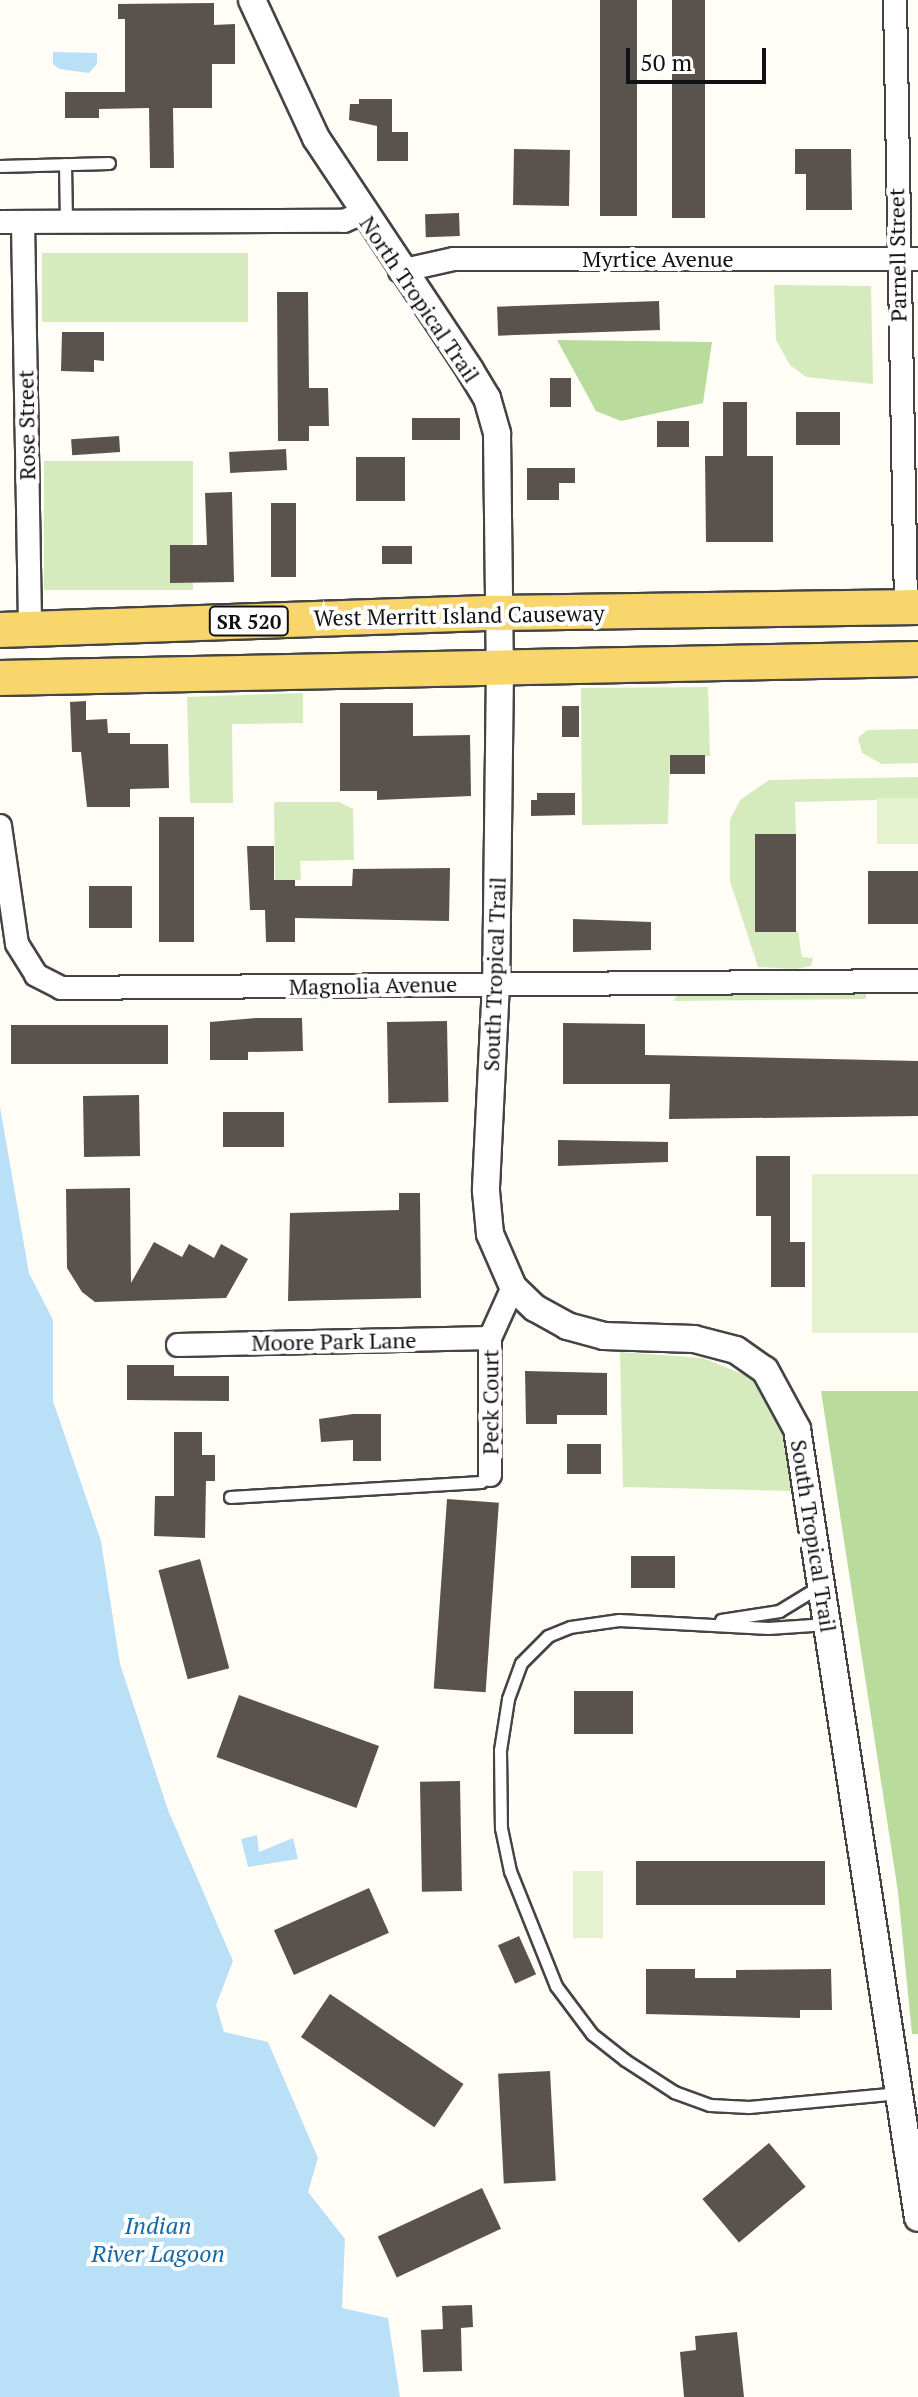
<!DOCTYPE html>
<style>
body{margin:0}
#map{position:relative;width:918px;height:2397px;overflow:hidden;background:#fffdf5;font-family:"PT Serif",serif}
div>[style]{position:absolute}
.green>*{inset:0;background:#d5ebbd;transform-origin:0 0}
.forest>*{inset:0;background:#b9dc9c}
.pitch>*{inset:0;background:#e6f2cf;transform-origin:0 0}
.water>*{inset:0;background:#b9e0f7}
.building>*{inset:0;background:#5a524d;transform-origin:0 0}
.roads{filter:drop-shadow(2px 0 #444) drop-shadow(-2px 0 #444) drop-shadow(0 2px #444) drop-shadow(0 -2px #444)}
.service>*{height:11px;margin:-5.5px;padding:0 5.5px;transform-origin:5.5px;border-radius:5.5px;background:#fff}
.minor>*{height:22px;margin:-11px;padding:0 11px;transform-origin:11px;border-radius:11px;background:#fff}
.tertiary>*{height:26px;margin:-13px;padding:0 13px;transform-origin:13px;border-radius:13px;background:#fff}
.primary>*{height:34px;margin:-17px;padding:0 17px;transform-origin:17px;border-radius:17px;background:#f9d66b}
span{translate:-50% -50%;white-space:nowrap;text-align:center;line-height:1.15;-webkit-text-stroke:8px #fff;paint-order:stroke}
.shield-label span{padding:2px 6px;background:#fff;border:2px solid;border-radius:6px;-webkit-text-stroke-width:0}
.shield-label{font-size:20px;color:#111;font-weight:700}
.street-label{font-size:22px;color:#111}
.water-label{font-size:24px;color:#1768a6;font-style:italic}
.scale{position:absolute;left:626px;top:48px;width:140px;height:36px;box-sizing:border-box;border:4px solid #111;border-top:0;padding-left:10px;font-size:24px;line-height:28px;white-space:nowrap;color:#111;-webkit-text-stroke:6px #fff;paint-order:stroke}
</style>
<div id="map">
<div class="green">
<div style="left:42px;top:253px;width:206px;height:69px"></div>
<div style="clip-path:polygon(774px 285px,871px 286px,873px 384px,806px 377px,790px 365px,776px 340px)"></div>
<div style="left:44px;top:461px;width:149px;height:129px"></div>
<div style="clip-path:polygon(708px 687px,710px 756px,670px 755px,668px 824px,582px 825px,581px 688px)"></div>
<div style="clip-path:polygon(303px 693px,303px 723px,232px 724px,233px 803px,190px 803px,187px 697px)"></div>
<div style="clip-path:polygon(918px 729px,918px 763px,882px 764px,862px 753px,858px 738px,867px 730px)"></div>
<div style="clip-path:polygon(918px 777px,918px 799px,795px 802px,796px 834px,755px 834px,755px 931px,798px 931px,802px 957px,813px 958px,811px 966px,796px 969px,758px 967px,730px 881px,730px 820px,740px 800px,769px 780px)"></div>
<div style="clip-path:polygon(274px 802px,339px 802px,353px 809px,354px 860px,300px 861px,301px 880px,275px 880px)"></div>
<div style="clip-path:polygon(856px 989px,866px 993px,866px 999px,673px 1001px,679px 993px)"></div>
<div style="clip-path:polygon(620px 1352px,703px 1358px,755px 1379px,782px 1422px,791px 1491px,623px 1487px)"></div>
</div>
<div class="forest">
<div style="clip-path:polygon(557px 340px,712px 342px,703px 403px,621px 421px,596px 411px)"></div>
<div style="clip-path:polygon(821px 1391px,918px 1391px,918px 2034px,912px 2034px,898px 1892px)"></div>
</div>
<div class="pitch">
<div style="left:918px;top:798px;width:46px;height:41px;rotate:90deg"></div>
<div style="left:918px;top:1174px;width:159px;height:106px;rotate:90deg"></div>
<div style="left:573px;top:1871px;width:30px;height:67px"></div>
</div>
<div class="water">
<div style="clip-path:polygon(53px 52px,97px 53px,97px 64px,89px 73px,59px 69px,53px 64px)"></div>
<div style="clip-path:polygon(0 1107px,29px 1273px,53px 1320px,53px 1401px,101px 1541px,120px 1664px,168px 1810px,233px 1961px,216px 2005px,224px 2032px,268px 2042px,318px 2158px,308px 2192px,345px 2239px,342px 2308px,388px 2318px,400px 2397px,0 2397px)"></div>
<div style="clip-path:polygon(257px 1835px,259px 1852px,293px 1838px,298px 1859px,248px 1867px,241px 1839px)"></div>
</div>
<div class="building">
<div style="left:600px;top:0;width:37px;height:216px"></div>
<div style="left:672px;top:0;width:33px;height:218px"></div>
<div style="clip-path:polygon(214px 3px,214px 25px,235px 24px,235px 64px,212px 64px,212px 108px,173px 108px,174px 168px,150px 168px,149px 108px,99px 109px,99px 118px,65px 118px,65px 92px,125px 92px,125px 19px,118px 19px,118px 4px)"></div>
<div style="clip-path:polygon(359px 99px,392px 99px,392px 132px,408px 132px,408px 161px,377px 161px,377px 126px,349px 120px,350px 104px,359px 104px)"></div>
<div style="left:514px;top:149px;width:56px;height:56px;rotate:1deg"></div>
<div style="clip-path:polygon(795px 149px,851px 149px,852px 210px,806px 210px,806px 174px,795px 174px)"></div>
<div style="left:459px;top:213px;width:23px;height:34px;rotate:88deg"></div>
<div style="clip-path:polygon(277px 292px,308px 292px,309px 388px,328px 388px,329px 426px,309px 426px,309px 441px,278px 441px)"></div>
<div style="left:659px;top:301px;width:29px;height:162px;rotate:88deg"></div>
<div style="clip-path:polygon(62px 332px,104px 332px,104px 361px,94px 360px,94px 372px,61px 371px)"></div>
<div style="left:550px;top:378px;width:21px;height:29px"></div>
<div style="clip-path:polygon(723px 402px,747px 402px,747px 456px,773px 456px,773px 542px,706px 542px,705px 456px,723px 456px)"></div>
<div style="left:796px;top:412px;width:44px;height:33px"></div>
<div style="left:412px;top:418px;width:48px;height:22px"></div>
<div style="left:657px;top:421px;width:32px;height:26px"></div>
<div style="left:119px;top:436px;width:16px;height:48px;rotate:86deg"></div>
<div style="left:286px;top:449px;width:21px;height:57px;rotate:87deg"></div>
<div style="left:405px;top:457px;width:44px;height:49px;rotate:90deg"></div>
<div style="clip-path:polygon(527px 468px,575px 468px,575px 483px,559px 483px,559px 500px,527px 500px)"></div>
<div style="clip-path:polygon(232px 492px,234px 582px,170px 583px,170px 545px,207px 545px,205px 493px)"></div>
<div style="left:271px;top:503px;width:25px;height:74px"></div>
<div style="left:382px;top:546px;width:30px;height:18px"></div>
<div style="clip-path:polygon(86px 701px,86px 720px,107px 719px,108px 733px,130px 733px,130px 744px,168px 744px,169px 788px,130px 789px,130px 807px,87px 807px,81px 752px,72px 752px,70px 702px)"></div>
<div style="clip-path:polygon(340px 703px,413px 703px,413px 736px,470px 735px,471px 796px,377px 800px,377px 791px,340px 791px)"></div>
<div style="left:562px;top:706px;width:17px;height:31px"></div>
<div style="left:670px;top:755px;width:35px;height:19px"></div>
<div style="clip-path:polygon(537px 793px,575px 793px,575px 815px,531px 816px,531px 800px,537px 800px)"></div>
<div style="left:159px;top:817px;width:35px;height:125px"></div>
<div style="left:755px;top:834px;width:41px;height:98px"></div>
<div style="clip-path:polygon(247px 846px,274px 846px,274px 880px,295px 880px,295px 886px,352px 886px,353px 869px,450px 868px,449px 921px,295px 918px,295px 942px,266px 942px,265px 910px,250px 910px)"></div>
<div style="left:918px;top:871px;width:53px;height:50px;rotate:90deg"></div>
<div style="left:89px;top:886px;width:43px;height:42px"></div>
<div style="clip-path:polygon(573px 919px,651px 922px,651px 950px,573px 952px)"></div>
<div style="clip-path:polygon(257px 1018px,302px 1018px,303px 1051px,248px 1052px,248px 1060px,210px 1060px,210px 1022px)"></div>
<div style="left:447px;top:1021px;width:81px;height:60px;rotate:89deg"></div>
<div style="clip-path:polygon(563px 1023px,645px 1024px,645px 1055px,918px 1061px,918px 1116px,669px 1119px,670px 1084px,563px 1084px)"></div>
<div style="left:168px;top:1025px;width:39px;height:157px;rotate:90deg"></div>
<div style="left:139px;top:1095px;width:61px;height:56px;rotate:89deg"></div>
<div style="left:284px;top:1112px;width:35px;height:61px;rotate:90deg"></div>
<div style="clip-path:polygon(558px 1140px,668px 1142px,668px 1162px,558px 1166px)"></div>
<div style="clip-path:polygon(756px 1156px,790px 1156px,790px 1242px,805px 1242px,805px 1287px,771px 1287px,771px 1216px,756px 1216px)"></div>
<div style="clip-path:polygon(130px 1188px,131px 1283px,154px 1242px,182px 1257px,189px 1244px,214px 1258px,221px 1244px,248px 1259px,226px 1298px,95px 1302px,82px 1292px,67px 1268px,66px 1189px)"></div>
<div style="clip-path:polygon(399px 1193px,420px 1193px,421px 1298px,288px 1301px,290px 1213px,399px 1210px)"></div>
<div style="clip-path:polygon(127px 1365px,174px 1365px,174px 1376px,229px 1376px,229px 1401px,127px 1400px)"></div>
<div style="clip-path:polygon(525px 1371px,607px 1373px,607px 1415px,557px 1415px,557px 1424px,526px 1424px)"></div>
<div style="clip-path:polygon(353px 1414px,381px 1414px,381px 1461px,353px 1461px,353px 1440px,321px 1442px,319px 1419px)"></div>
<div style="clip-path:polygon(174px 1432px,202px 1432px,202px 1455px,215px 1455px,215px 1481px,206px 1481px,205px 1538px,154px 1536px,155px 1496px,174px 1496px)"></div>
<div style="left:567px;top:1444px;width:34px;height:30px"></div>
<div style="left:447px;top:1499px;width:52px;height:190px;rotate:4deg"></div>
<div style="left:631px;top:1556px;width:44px;height:32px"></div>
<div style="left:200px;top:1559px;width:113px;height:43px;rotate:75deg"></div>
<div style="left:574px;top:1691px;width:59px;height:43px"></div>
<div style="left:239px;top:1695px;width:149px;height:66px;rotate:20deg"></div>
<div style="left:460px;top:1781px;width:110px;height:40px;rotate:89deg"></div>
<div style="left:636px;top:1861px;width:189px;height:44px"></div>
<div style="left:369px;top:1888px;width:49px;height:104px;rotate:66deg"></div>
<div style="left:519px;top:1936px;width:42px;height:23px;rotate:66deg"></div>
<div style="clip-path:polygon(646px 1969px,695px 1969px,695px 1978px,736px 1978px,736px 1970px,831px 1969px,832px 2010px,800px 2010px,800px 2018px,646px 2014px)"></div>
<div style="left:330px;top:1994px;width:161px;height:52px;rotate:34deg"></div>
<div style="left:550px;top:2071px;width:110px;height:52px;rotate:87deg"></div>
<div style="left:769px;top:2143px;width:57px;height:87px;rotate:50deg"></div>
<div style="left:482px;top:2188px;width:45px;height:115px;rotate:65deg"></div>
<div style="clip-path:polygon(472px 2305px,473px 2327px,461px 2328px,462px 2371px,423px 2372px,421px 2330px,443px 2329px,442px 2306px)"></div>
<div style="clip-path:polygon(737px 2332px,744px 2397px,684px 2397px,680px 2352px,696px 2350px,695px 2336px)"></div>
</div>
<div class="roads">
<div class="service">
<div style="left:65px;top:164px;width:57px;rotate:89deg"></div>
<div style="left:0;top:166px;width:109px;rotate:-1.6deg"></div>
<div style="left:230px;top:1497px;width:251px;rotate:-3.4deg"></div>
<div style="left:481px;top:1482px;width:11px;rotate:-38deg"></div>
<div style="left:721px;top:1620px;width:59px;rotate:-8.8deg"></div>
<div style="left:779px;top:1611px;width:48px;rotate:-31.4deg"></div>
<div style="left:827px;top:1624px;width:59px;rotate:176.1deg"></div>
<div style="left:768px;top:1628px;width:149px;rotate:-176.9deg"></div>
<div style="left:619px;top:1620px;width:49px;rotate:171.9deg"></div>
<div style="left:570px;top:1627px;width:24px;rotate:158deg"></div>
<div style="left:548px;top:1636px;width:38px;rotate:135deg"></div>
<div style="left:521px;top:1663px;width:38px;rotate:110deg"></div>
<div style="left:508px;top:1699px;width:52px;rotate:98.9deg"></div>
<div style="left:500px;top:1750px;width:78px;rotate:89.3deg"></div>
<div style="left:501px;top:1828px;width:44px;rotate:78.2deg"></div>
<div style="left:510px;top:1871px;width:124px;rotate:68.2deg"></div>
<div style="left:556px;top:1986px;width:60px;rotate:53.1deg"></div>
<div style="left:592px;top:2034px;width:42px;rotate:38.2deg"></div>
<div style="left:625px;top:2060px;width:59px;rotate:33.1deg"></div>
<div style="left:674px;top:2092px;width:38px;rotate:20deg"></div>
<div style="left:710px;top:2105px;width:39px;rotate:3deg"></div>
<div style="left:749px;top:2107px;width:151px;rotate:-5.3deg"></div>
</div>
<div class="minor">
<div style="left:895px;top:0;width:607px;rotate:88.96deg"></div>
<div style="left:0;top:222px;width:344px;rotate:-0.2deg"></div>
<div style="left:344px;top:221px;width:20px;rotate:-24deg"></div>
<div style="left:23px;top:222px;width:406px;rotate:89deg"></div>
<div style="left:400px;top:271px;width:55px;rotate:-12.5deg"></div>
<div style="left:454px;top:259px;width:464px"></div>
<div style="left:0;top:826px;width:119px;rotate:81.8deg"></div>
<div style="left:17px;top:944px;width:36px;rotate:58deg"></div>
<div style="left:36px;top:975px;width:28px;rotate:27deg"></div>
<div style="left:61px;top:988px;width:857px;rotate:-0.47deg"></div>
<div style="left:178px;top:1345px;width:312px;rotate:-1.3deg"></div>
<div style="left:490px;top:1475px;width:137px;rotate:-90deg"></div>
<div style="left:490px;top:1338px;width:56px;rotate:-65.7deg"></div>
</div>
<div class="tertiary">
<div style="left:252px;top:0;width:152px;rotate:65.1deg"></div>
<div style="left:316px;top:138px;width:278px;rotate:56.4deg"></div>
<div style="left:470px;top:370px;width:33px;rotate:59deg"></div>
<div style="left:487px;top:398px;width:37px;rotate:74deg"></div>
<div style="left:497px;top:434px;width:234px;rotate:89.3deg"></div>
<div style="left:500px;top:668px;width:315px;rotate:90.7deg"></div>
<div style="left:496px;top:983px;width:208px;rotate:92.8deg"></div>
<div style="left:486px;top:1191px;width:43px;rotate:84.7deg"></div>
<div style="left:490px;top:1234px;width:58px;rotate:66.5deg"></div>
<div style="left:513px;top:1287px;width:30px;rotate:44deg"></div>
<div style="left:535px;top:1308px;width:37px;rotate:29deg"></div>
<div style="left:567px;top:1326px;width:38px;rotate:15deg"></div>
<div style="left:604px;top:1336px;width:90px;rotate:1.9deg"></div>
<div style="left:694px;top:1339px;width:43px;rotate:14.7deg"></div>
<div style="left:736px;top:1350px;width:35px;rotate:35deg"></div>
<div style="left:765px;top:1370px;width:67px;rotate:61.5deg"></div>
<div style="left:797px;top:1429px;width:798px;rotate:81.28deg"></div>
</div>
<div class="primary">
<div style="left:0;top:630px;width:497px;rotate:-2deg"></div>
<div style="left:497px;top:613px;width:421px;rotate:-0.8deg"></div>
<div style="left:0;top:678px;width:918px;rotate:-1.19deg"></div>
</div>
</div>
<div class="shield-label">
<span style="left:249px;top:621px">SR 520</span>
</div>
<div class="street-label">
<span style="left:897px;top:255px;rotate:-91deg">Parnell Street</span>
<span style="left:658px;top:259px">Myrtice Avenue</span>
<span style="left:420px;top:299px;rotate:56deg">North Tropical Trail</span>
<span style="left:26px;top:425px;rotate:-91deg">Rose Street</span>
<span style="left:459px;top:615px;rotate:-1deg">West Merritt Island Causeway</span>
<span style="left:494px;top:974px;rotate:-88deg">South Tropical Trail</span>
<span style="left:373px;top:985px;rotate:-1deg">Magnolia Avenue</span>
<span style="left:334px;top:1341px;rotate:-1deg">Moore Park Lane</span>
<span style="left:490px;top:1402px;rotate:-90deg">Peck Court</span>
<span style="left:814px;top:1536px;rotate:81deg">South Tropical Trail</span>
</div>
<div class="water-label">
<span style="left:158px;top:2240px">Indian<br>River Lagoon</span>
</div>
<div class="scale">50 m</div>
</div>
